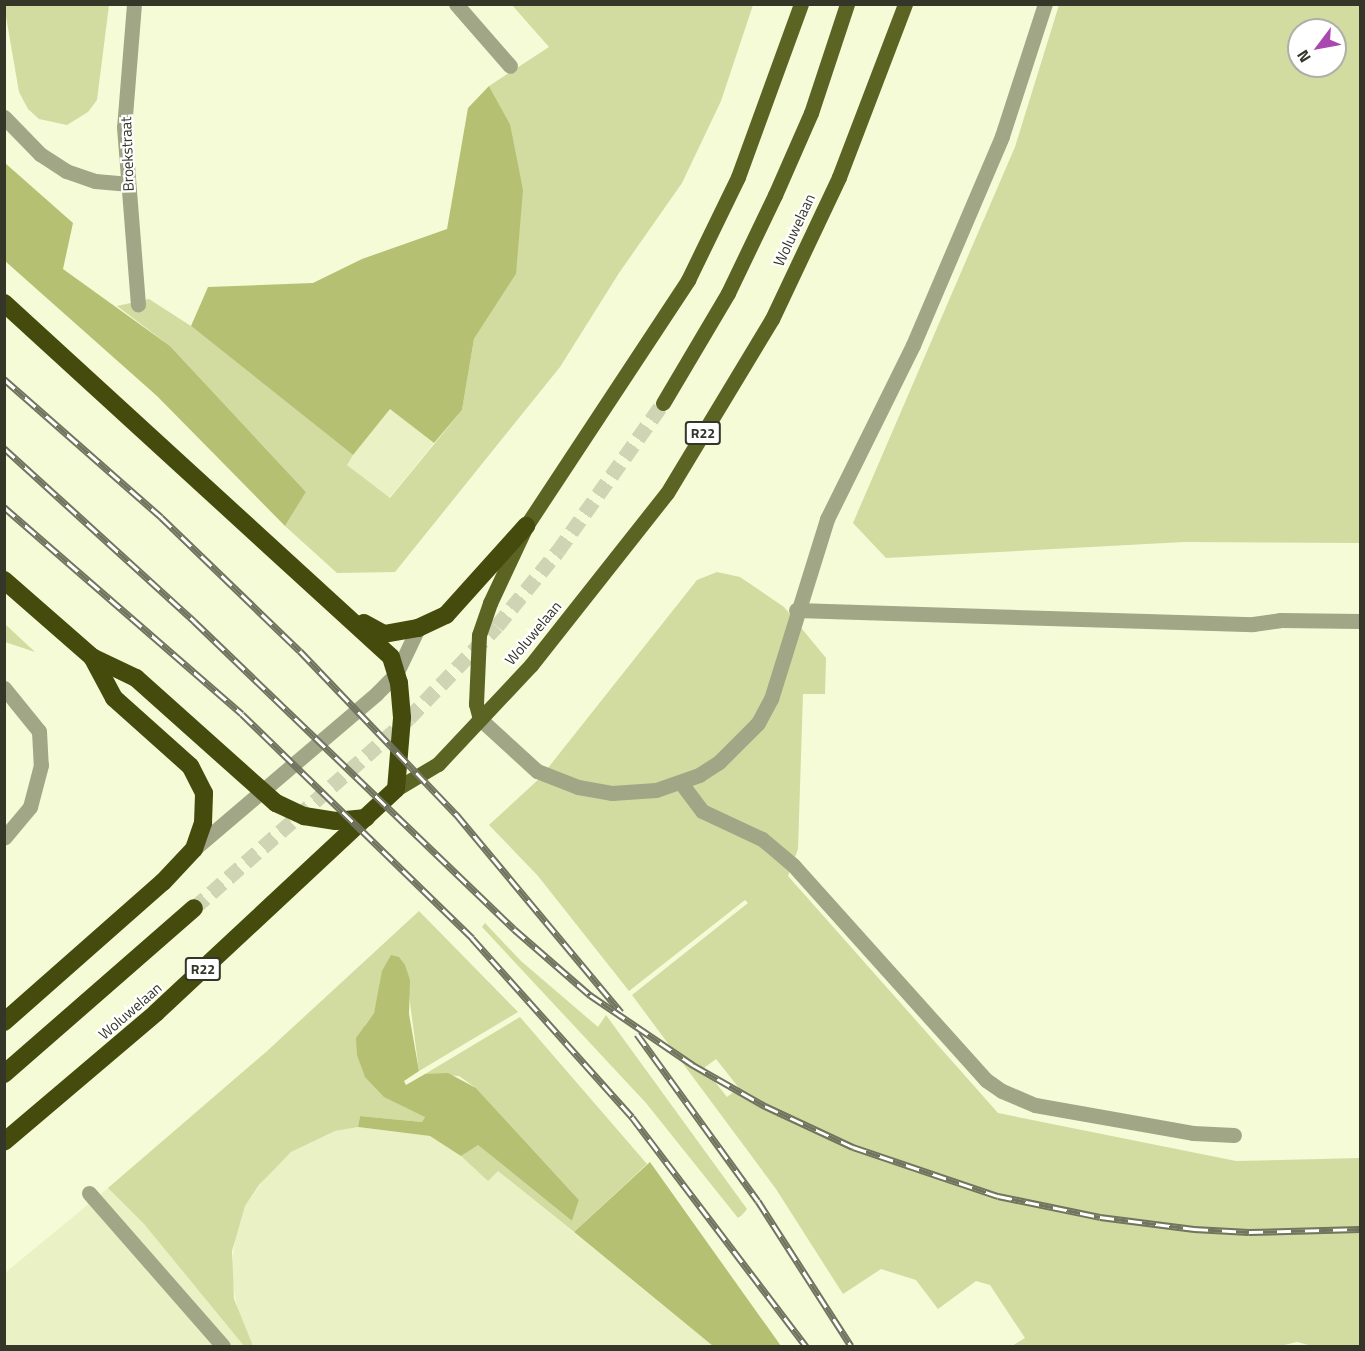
<!DOCTYPE html>
<style>
body{margin:0}
#map{position:relative;width:1365px;height:1351px;overflow:hidden;background:#f5fbd7;font-family:"Titillium Web",sans-serif}
div>[style]{position:absolute}
.built>*{inset:0;background:#e9f1c5;transform-origin:0 0}
.green>*{inset:0;background:#d2dba0}
.forest>*{inset:0;background:#b5c073}
.major-tunnel>*{height:15px;margin-top:-7.5px;transform-origin:0;background:repeating-linear-gradient(90deg,#ced4b4 0 15px,transparent 0 23px)}
.minor>*{height:15px;margin:-7.5px;padding:0 7.5px;transform-origin:7.5px;border-radius:7.5px;background:#a1a686}
.major>*{height:15px;margin:-7.5px;padding:0 7.5px;transform-origin:7.5px;border-radius:7.5px;background:#5c6424}
.highway>*{height:18px;margin:-9px;padding:0 9px;transform-origin:9px;border-radius:9px;background:#454b0d}
.rail>*{height:7px;margin-top:-3.5px;transform-origin:0;background:repeating-linear-gradient(90deg,#fff 0 14px,#71745f 0 28px);box-sizing:border-box;border-block:2px solid #71745f}
span{translate:-50% -50%;white-space:nowrap;text-align:center;line-height:1.15;-webkit-text-stroke:4.5px #fff;paint-order:stroke}
.shield-label span{padding:2px 4px;background:#fff;border:2px solid;border-radius:4px;-webkit-text-stroke-width:0}
.shield-label{font-size:14px;color:#343628;font-weight:700}
.street-label{font-size:15px;color:#343628}
.frame{position:absolute;inset:0;border:6px solid #343628;pointer-events:none}
.north{position:absolute;left:1287px;top:18px;width:60px;height:60px;box-sizing:border-box;background:#fff;border:2px solid #aeafa9;border-radius:50%;rotate:238deg;font-size:16px;font-weight:700;line-height:24px;text-align:center;color:#343628}
.north::after{content:'';display:block;margin:auto;width:21px;height:27px;background:#a948af;clip-path:polygon(50% 0,100% 100%,50% 72%,0 100%)}
</style>
<div id="map">
<div class="built">
<div style="left:390px;top:408px;width:56px;height:71px;rotate:39deg"></div>
<div style="clip-path:polygon(358px 1127px,430px 1136px,452px 1148px,487px 1180px,498px 1171px,713px 1346px,253px 1346px,240px 1321px,231px 1275px,236px 1228px,245px 1206px,274px 1166px,291px 1152px,335px 1131px)"></div>
<div style="clip-path:polygon(108px 1188px,144px 1224px,244px 1346px,5px 1346px,5px 1273px)"></div>
</div>
<div class="green">
<div style="clip-path:polygon(4px 5px,109px 5px,97px 100px,88px 112px,67px 125px,39px 119px,28px 109px,19px 92px)"></div>
<div style="clip-path:polygon(512px 5px,753px 5px,721px 101px,682px 183px,619px 273px,560px 367px,395px 572px,337px 573px,285px 526px,306px 492px,170px 346px,117px 306px,149px 299px,191px 326px,353px 455px,347px 465px,390px 498px,462px 410px,474px 339px,516px 274px,510px 124px,489px 86px,549px 47px)"></div>
<div style="clip-path:polygon(evenodd,1059px 5px,1360px 5px,1360px 543px,1184px 542px,886px 558px,853px 523px,1015px 147px,1059px 5px,1299px 30px,1335px 30px,1335px 66px,1299px 66px,1299px 30px)"></div>
<div style="clip-path:polygon(evenodd,717px 572px,740px 577px,784px 607px,826px 658px,825px 694px,803px 694px,798px 849px,788px 876px,998px 1113px,1236px 1161px,1360px 1158px,1360px 1346px,1312px 1346px,1297px 1342px,1280px 1346px,1012px 1346px,1025px 1338px,990px 1285px,976px 1281px,938px 1309px,916px 1280px,881px 1269px,843px 1294px,776px 1189px,632px 995px,748px 903px,745px 900px,629px 991px,538px 876px,489px 825px,540px 778px,697px 580px,717px 572px,716px 1059px,739px 1088px,727px 1097px,704px 1068px,716px 1059px)"></div>
<div style="clip-path:polygon(4px 624px,5px 624px,35px 652px,5px 642px)"></div>
<div style="clip-path:polygon(419px 911px,518px 1012px,419px 1071px,405px 965px,378px 996px,374px 1013px,365px 1025px,417px 1110px,425px 1117px,422px 1122px,360px 1116px,358px 1127px,335px 1131px,291px 1152px,259px 1185px,245px 1206px,232px 1251px,234px 1299px,253px 1346px,244px 1346px,144px 1224px,108px 1188px,266px 1052px)"></div>
<div style="clip-path:polygon(485px 923px,521px 961px,598px 1027px,606px 1015px,747px 1209px,742px 1215px,738px 1218px,646px 1103px,482px 927px)"></div>
<div style="clip-path:polygon(520px 1017px,647px 1164px,574px 1232px,498px 1171px,488px 1181px,461px 1156px,477px 1144px,572px 1221px,579px 1200px,476px 1088px,459px 1076px,425px 1074px)"></div>
</div>
<div class="forest">
<div style="clip-path:polygon(489px 86px,510px 124px,523px 190px,516px 274px,474px 339px,462px 410px,434px 443px,390px 409px,353px 455px,191px 326px,208px 287px,313px 283px,362px 259px,447px 229px,468px 108px)"></div>
<div style="clip-path:polygon(5px 163px,73px 223px,63px 269px,170px 346px,306px 492px,285px 526px,157px 396px,5px 261px)"></div>
<div style="clip-path:polygon(391px 955px,399px 957px,405px 965px,410px 980px,409px 1014px,419px 1071px,404px 1081px,406px 1085px,425px 1074px,448px 1073px,476px 1088px,579px 1200px,572px 1221px,478px 1145px,461px 1156px,430px 1136px,358px 1127px,360px 1116px,422px 1122px,425px 1117px,384px 1097px,365px 1077px,357px 1055px,356px 1038px,374px 1013px,382px 971px)"></div>
<div style="clip-path:polygon(650px 1162px,704px 1238px,781px 1346px,713px 1346px,574px 1232px)"></div>
</div>
<div class="major-tunnel">
<div style="left:194px;top:908px;width:287px;rotate:-41.5deg"></div>
<div style="left:409px;top:718px;width:127px;rotate:-46.3deg"></div>
<div style="left:497px;top:626px;width:97px;rotate:-50.9deg"></div>
<div style="left:558px;top:551px;width:181px;rotate:-54.6deg"></div>
</div>
<div class="minor">
<div style="left:134px;top:4px;width:123px;rotate:94.6deg"></div>
<div style="left:124px;top:127px;width:178px;rotate:85.5deg"></div>
<div style="left:456px;top:4px;width:82px;rotate:48.9deg"></div>
<div style="left:4px;top:117px;width:52px;rotate:45.8deg"></div>
<div style="left:40px;top:154px;width:31px;rotate:33deg"></div>
<div style="left:66px;top:171px;width:31px;rotate:19deg"></div>
<div style="left:95px;top:181px;width:32px;rotate:5deg"></div>
<div style="left:796px;top:610px;width:457px;rotate:1.8deg"></div>
<div style="left:1253px;top:624px;width:27px;rotate:-8deg"></div>
<div style="left:1280px;top:620px;width:80px;rotate:0.7deg"></div>
<div style="left:4px;top:688px;width:55px;rotate:50.9deg"></div>
<div style="left:39px;top:731px;width:34px;rotate:87deg"></div>
<div style="left:41px;top:765px;width:43px;rotate:104.7deg"></div>
<div style="left:30px;top:807px;width:40px;rotate:130deg"></div>
<div style="left:480px;top:719px;width:77px;rotate:42.4deg"></div>
<div style="left:537px;top:771px;width:44px;rotate:21.3deg"></div>
<div style="left:578px;top:787px;width:35px;rotate:10deg"></div>
<div style="left:612px;top:793px;width:44px;rotate:-3.9deg"></div>
<div style="left:656px;top:790px;width:46px;rotate:-19.2deg"></div>
<div style="left:699px;top:775px;width:24px;rotate:-33deg"></div>
<div style="left:719px;top:762px;width:55px;rotate:-45deg"></div>
<div style="left:758px;top:723px;width:27px;rotate:-62deg"></div>
<div style="left:771px;top:699px;width:189px;rotate:-72.7deg"></div>
<div style="left:827px;top:519px;width:194px;rotate:-63.7deg"></div>
<div style="left:913px;top:345px;width:227px;rotate:-66.9deg"></div>
<div style="left:1002px;top:136px;width:139px;rotate:-72deg"></div>
<div style="left:681px;top:783px;width:35px;rotate:53deg"></div>
<div style="left:702px;top:811px;width:66px;rotate:25deg"></div>
<div style="left:762px;top:839px;width:40px;rotate:40deg"></div>
<div style="left:793px;top:865px;width:289px;rotate:48.1deg"></div>
<div style="left:986px;top:1080px;width:19px;rotate:35deg"></div>
<div style="left:1002px;top:1091px;width:36px;rotate:23deg"></div>
<div style="left:1035px;top:1105px;width:160px;rotate:10deg"></div>
<div style="left:1193px;top:1133px;width:41px;rotate:2.8deg"></div>
<div style="left:194px;top:849px;width:240px;rotate:-40.4deg"></div>
<div style="left:377px;top:693px;width:27px;rotate:-45deg"></div>
<div style="left:396px;top:674px;width:51px;rotate:-64.4deg"></div>
<div style="left:89px;top:1193px;width:203px;rotate:48.8deg"></div>
</div>
<div class="major">
<div style="left:663px;top:403px;width:128px;rotate:-59.4deg"></div>
<div style="left:728px;top:293px;width:109px;rotate:-64.4deg"></div>
<div style="left:775px;top:195px;width:90px;rotate:-66.3deg"></div>
<div style="left:811px;top:113px;width:115px;rotate:-71.7deg"></div>
<div style="left:480px;top:719px;width:16px;rotate:-105deg"></div>
<div style="left:476px;top:704px;width:69px;rotate:-87.5deg"></div>
<div style="left:479px;top:635px;width:34px;rotate:-71deg"></div>
<div style="left:490px;top:603px;width:85px;rotate:-64.9deg"></div>
<div style="left:526px;top:526px;width:295px;rotate:-56.6deg"></div>
<div style="left:688px;top:280px;width:114px;rotate:-64.1deg"></div>
<div style="left:738px;top:177px;width:184px;rotate:-70deg"></div>
<div style="left:396px;top:789px;width:49px;rotate:-30.8deg"></div>
<div style="left:438px;top:764px;width:136px;rotate:-46.8deg"></div>
<div style="left:531px;top:665px;width:219px;rotate:-51.7deg"></div>
<div style="left:667px;top:493px;width:203px;rotate:-58.9deg"></div>
<div style="left:772px;top:319px;width:157px;rotate:-64.7deg"></div>
<div style="left:839px;top:177px;width:185px;rotate:-69.1deg"></div>
</div>
<div class="highway">
<div style="left:4px;top:303px;width:524px;rotate:42.45deg"></div>
<div style="left:391px;top:657px;width:27px;rotate:73deg"></div>
<div style="left:399px;top:683px;width:35px;rotate:85deg"></div>
<div style="left:402px;top:718px;width:71px;rotate:94.8deg"></div>
<div style="left:396px;top:789px;width:328px;rotate:137deg"></div>
<div style="left:156px;top:1013px;width:199px;rotate:139.7deg"></div>
<div style="left:4px;top:580px;width:117px;rotate:41.2deg"></div>
<div style="left:92px;top:657px;width:49px;rotate:25.5deg"></div>
<div style="left:136px;top:678px;width:188px;rotate:41.8deg"></div>
<div style="left:276px;top:803px;width:31px;rotate:25deg"></div>
<div style="left:304px;top:816px;width:32px;rotate:9deg"></div>
<div style="left:336px;top:821px;width:30px;rotate:-6deg"></div>
<div style="left:364px;top:623px;width:23px;rotate:29deg"></div>
<div style="left:384px;top:634px;width:35px;rotate:-10deg"></div>
<div style="left:418px;top:628px;width:31px;rotate:-25deg"></div>
<div style="left:446px;top:615px;width:120px;rotate:-48deg"></div>
<div style="left:4px;top:1022px;width:212px;rotate:-41.4deg"></div>
<div style="left:163px;top:882px;width:45px;rotate:-46.8deg"></div>
<div style="left:194px;top:849px;width:28px;rotate:-71deg"></div>
<div style="left:203px;top:823px;width:30px;rotate:-88deg"></div>
<div style="left:204px;top:793px;width:30px;rotate:-117deg"></div>
<div style="left:190px;top:766px;width:102px;rotate:-138.2deg"></div>
<div style="left:114px;top:698px;width:47px;rotate:-118.2deg"></div>
<div style="left:4px;top:1074px;width:252px;rotate:-41.1deg"></div>
</div>
<div class="rail">
<div style="left:4px;top:379px;width:209px;rotate:41.3deg"></div>
<div style="left:161px;top:517px;width:193px;rotate:44deg"></div>
<div style="left:300px;top:651px;width:226px;rotate:46.3deg"></div>
<div style="left:456px;top:814px;width:258px;rotate:50.2deg"></div>
<div style="left:4px;top:448px;width:257px;rotate:42.3deg"></div>
<div style="left:194px;top:621px;width:444px;rotate:43.9deg"></div>
<div style="left:514px;top:929px;width:101px;rotate:41deg"></div>
<div style="left:590px;top:995px;width:125px;rotate:34.2deg"></div>
<div style="left:693px;top:1065px;width:83px;rotate:29.7deg"></div>
<div style="left:765px;top:1106px;width:97px;rotate:25deg"></div>
<div style="left:853px;top:1147px;width:153px;rotate:18.7deg"></div>
<div style="left:998px;top:1196px;width:104px;rotate:11.6deg"></div>
<div style="left:1100px;top:1217px;width:95px;rotate:7.3deg"></div>
<div style="left:1194px;top:1229px;width:55px;rotate:3.1deg"></div>
<div style="left:1249px;top:1232px;width:111px;rotate:-1.5deg"></div>
<div style="left:4px;top:507px;width:315px;rotate:41deg"></div>
<div style="left:242px;top:714px;width:321px;rotate:44.2deg"></div>
<div style="left:472px;top:938px;width:240px;rotate:48.2deg"></div>
<div style="left:632px;top:1117px;width:288px;rotate:52.8deg"></div>
<div style="left:637px;top:1034px;width:206px;rotate:54.1deg"></div>
<div style="left:758px;top:1201px;width:172px;rotate:57.3deg"></div>
</div>
<div class="shield-label">
<span style="left:703px;top:433px">R22</span>
<span style="left:203px;top:969px">R22</span>
</div>
<div class="street-label">
<span style="left:127px;top:154px;rotate:-92deg">Broekstraat</span>
<span style="left:794px;top:230px;rotate:-65deg">Woluwelaan</span>
<span style="left:533px;top:633px;rotate:-50deg">Woluwelaan</span>
<span style="left:130px;top:1011px;rotate:-41deg">Woluwelaan</span>
</div>
<div class="frame"></div>
<div class="north">N</div>
</div>
